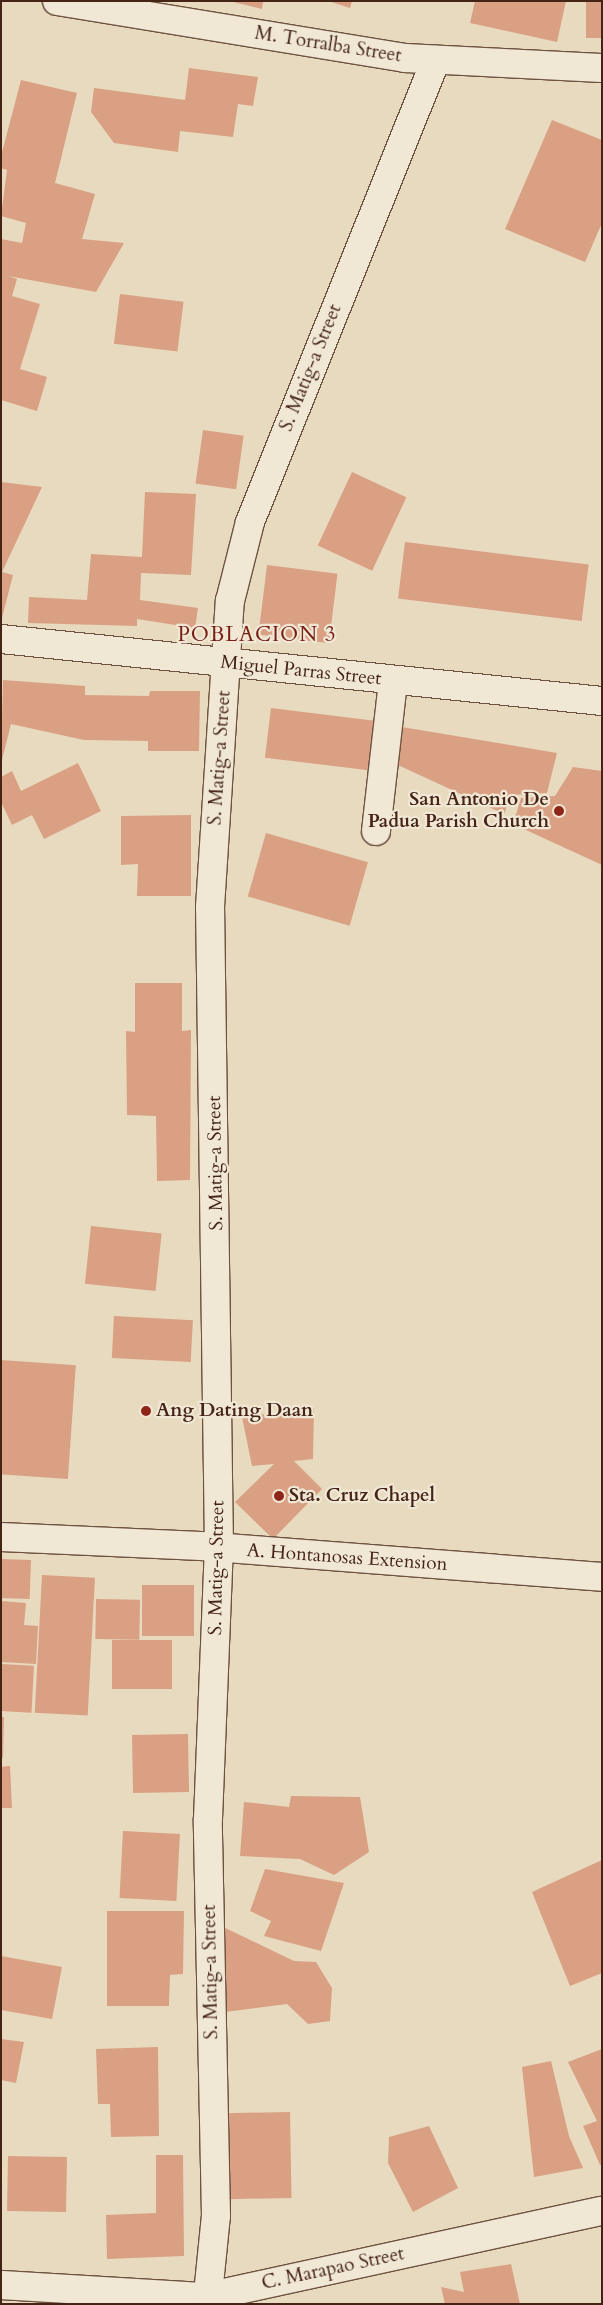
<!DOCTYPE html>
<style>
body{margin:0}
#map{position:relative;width:603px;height:2305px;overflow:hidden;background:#e8dabe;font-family:Cardo,serif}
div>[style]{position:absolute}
.building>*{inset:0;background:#d9a084;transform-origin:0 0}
.roads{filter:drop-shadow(1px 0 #6e5240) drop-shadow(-1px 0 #6e5240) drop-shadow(0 1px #6e5240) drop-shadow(0 -1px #6e5240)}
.minor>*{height:28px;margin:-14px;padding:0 14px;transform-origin:14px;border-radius:14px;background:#f0e7d5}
.dots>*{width:14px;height:14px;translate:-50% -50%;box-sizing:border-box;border:2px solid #f0e7d5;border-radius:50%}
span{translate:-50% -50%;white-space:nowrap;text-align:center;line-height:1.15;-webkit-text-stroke:4.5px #f0e7d5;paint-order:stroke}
.street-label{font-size:19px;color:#452416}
.poi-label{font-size:19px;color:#452416;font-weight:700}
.right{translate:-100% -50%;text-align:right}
.left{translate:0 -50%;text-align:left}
.quarter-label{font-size:21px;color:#7a1f14;letter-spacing:1px}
.frame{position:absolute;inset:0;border:2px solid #452416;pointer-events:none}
</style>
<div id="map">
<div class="building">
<div style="clip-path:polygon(229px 1px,263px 1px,262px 9px)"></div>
<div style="clip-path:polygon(328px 1px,352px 1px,350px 8px)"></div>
<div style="clip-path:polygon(475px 1px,566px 1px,557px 42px,470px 23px)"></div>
<div style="left:586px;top:1px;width:16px;height:37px"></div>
<div style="clip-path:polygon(189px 68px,258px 77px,253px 106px,238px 104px,233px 137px,180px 131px,178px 152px,114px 143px,91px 112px,94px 88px,185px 100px)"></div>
<div style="clip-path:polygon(21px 80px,77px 93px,55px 183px,95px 194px,82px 239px,124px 243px,96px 292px,8px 276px,17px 279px,12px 296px,40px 304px,20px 369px,47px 377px,37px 411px,1px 400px,1px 239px,22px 243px,26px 223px,1px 216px,7px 170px,1px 168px,1px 156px)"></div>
<div style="clip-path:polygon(552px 120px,602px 140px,602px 223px,585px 262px,505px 229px)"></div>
<div style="left:120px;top:294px;width:64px;height:50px;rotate:7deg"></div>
<div style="left:203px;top:430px;width:41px;height:54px;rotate:8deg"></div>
<div style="left:352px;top:472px;width:60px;height:81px;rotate:25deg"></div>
<div style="clip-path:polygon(1px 482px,42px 487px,2px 572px,13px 575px,2px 618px)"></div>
<div style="clip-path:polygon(145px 492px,196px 494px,191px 575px,141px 573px,140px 600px,198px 608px,195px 628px,137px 619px,137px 626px,28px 623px,29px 597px,87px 600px,91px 554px,142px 557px)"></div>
<div style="left:405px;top:542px;width:185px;height:57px;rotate:7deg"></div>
<div style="left:267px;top:565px;width:71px;height:70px;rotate:7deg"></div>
<div style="clip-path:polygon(3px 680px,85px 686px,85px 695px,149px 696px,150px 691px,200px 691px,199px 751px,148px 751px,148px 741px,84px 740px,11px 724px,1px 764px)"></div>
<div style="left:271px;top:708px;width:104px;height:50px;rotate:7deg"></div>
<div style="clip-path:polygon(396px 726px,557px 753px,547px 793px,511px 795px,504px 814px,387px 760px)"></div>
<div style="clip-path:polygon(78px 763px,101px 811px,44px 839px,32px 815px,12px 825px,1px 802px,1px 777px,12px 771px,21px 791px)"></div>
<div style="clip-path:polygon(573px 767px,602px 771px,602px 865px,513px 824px,521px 798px,555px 796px)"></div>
<div style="clip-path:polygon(191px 815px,191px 896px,137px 896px,138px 864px,121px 865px,121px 816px)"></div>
<div style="left:266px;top:833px;width:106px;height:66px;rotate:16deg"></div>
<div style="clip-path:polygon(135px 983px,182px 983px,182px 1031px,191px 1030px,190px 1180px,157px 1181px,156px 1116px,127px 1115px,126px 1031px,135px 1032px)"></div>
<div style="left:91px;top:1226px;width:71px;height:58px;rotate:6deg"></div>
<div style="left:114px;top:1316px;width:79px;height:42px;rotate:3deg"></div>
<div style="left:1px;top:1360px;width:75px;height:114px;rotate:4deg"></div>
<div style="clip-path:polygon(314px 1408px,313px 1459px,294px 1461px,322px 1489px,273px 1539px,235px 1502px,274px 1464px,252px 1466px,242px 1417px)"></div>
<div style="left:1px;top:1559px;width:30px;height:39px;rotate:2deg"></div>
<div style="left:42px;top:1575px;width:53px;height:138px;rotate:3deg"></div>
<div style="left:142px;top:1585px;width:52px;height:51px"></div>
<div style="left:96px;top:1599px;width:44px;height:40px;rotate:1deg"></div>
<div style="clip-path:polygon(1px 1601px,26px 1603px,24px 1625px,38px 1626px,36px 1664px,1px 1662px)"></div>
<div style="left:172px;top:1640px;width:49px;height:60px;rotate:90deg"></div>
<div style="left:1px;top:1664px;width:33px;height:47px;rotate:3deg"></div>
<div style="clip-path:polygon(1px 1717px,4px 1717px,3px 1758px,1px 1758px)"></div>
<div style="left:188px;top:1734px;width:58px;height:56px;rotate:89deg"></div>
<div style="clip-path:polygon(10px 1766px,12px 1808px,1px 1808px,1px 1767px)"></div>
<div style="clip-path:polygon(291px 1796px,360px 1797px,369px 1852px,334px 1875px,300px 1859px,240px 1856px,244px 1802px,289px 1807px)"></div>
<div style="left:123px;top:1831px;width:57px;height:67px;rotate:3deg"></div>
<div style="clip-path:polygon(602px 1860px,602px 1973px,570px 1986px,532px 1892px)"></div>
<div style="clip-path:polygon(265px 1869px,344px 1883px,321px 1951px,264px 1936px,271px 1921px,250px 1911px)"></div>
<div style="clip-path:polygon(107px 1911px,184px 1911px,183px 1974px,170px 1975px,169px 2006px,107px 2006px)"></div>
<div style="clip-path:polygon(217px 1924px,294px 1961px,316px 1962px,332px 1988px,330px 2021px,308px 2024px,287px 2004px,225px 2012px)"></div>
<div style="clip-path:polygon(1px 1956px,62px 1967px,52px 2019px,1px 2010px)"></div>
<div style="clip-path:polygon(1px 2039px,24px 2042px,16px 2083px,1px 2080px)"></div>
<div style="clip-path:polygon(158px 2047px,159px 2136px,111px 2137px,110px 2104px,98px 2104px,96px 2049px)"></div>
<div style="clip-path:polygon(602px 2049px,602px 2164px,600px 2165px,583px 2126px,597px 2121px,568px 2062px)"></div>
<div style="clip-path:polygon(551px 2061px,569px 2136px,583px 2168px,534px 2177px,522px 2067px)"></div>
<div style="left:290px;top:2112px;width:86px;height:66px;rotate:89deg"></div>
<div style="clip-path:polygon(429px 2126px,458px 2188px,413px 2212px,388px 2163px,389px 2137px)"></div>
<div style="clip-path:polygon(156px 2155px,183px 2155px,184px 2256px,107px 2259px,106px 2215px,156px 2213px)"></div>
<div style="left:8px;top:2156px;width:59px;height:55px;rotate:1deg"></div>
<div style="clip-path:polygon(511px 2264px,520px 2304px,445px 2304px,441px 2287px,464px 2292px,460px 2272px)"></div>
</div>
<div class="roads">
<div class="minor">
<div style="left:57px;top:1px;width:353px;rotate:9.3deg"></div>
<div style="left:405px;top:58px;width:197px;rotate:2.9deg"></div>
<div style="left:1px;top:639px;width:604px;rotate:5.89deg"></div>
<div style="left:376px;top:831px;width:151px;rotate:-83.5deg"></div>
<div style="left:1px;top:1537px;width:200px;rotate:2.6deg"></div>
<div style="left:201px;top:1546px;width:402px;rotate:4.4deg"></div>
<div style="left:1px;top:2285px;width:205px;rotate:3.4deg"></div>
<div style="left:206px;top:2297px;width:405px;rotate:-12.3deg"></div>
<div style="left:207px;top:2304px;width:88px;rotate:-84.2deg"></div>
<div style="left:216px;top:2216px;width:397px;rotate:-91.2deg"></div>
<div style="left:208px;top:1819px;width:271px;rotate:-87.7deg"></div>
<div style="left:219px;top:1548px;width:641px;rotate:-90.8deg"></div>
<div style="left:210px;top:907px;width:307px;rotate:-86.3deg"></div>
<div style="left:230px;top:601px;width:81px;rotate:-75.8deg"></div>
<div style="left:250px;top:522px;width:498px;rotate:-68.1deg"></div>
</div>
</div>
<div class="dots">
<div style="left:559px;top:811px;background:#8f2418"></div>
<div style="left:146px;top:1411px;background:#8f2418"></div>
<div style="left:279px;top:1496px;background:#8f2418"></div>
</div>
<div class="street-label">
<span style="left:328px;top:45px;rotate:9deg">M. Torralba Street</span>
<span style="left:311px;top:368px;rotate:-68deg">S. Matig-a Street</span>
<span style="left:301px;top:671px;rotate:6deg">Miguel Parras Street</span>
<span style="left:220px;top:758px;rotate:-86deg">S. Matig-a Street</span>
<span style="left:216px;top:1163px;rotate:-91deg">S. Matig-a Street</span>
<span style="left:347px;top:1558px;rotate:4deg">A. Hontanosas Extension</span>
<span style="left:217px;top:1568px;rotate:-89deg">S. Matig-a Street</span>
<span style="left:211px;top:1972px;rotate:-91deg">S. Matig-a Street</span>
<span style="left:333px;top:2269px;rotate:-12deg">C. Marapao Street</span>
</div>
<div class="poi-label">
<span class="right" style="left:549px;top:811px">San Antonio De<br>Padua Parish Church</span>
<span class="left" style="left:156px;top:1411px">Ang Dating Daan</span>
<span class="left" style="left:289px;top:1496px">Sta. Cruz Chapel</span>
</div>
<div class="quarter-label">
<span style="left:257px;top:635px">POBLACION 3</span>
</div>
<div class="frame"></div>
</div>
